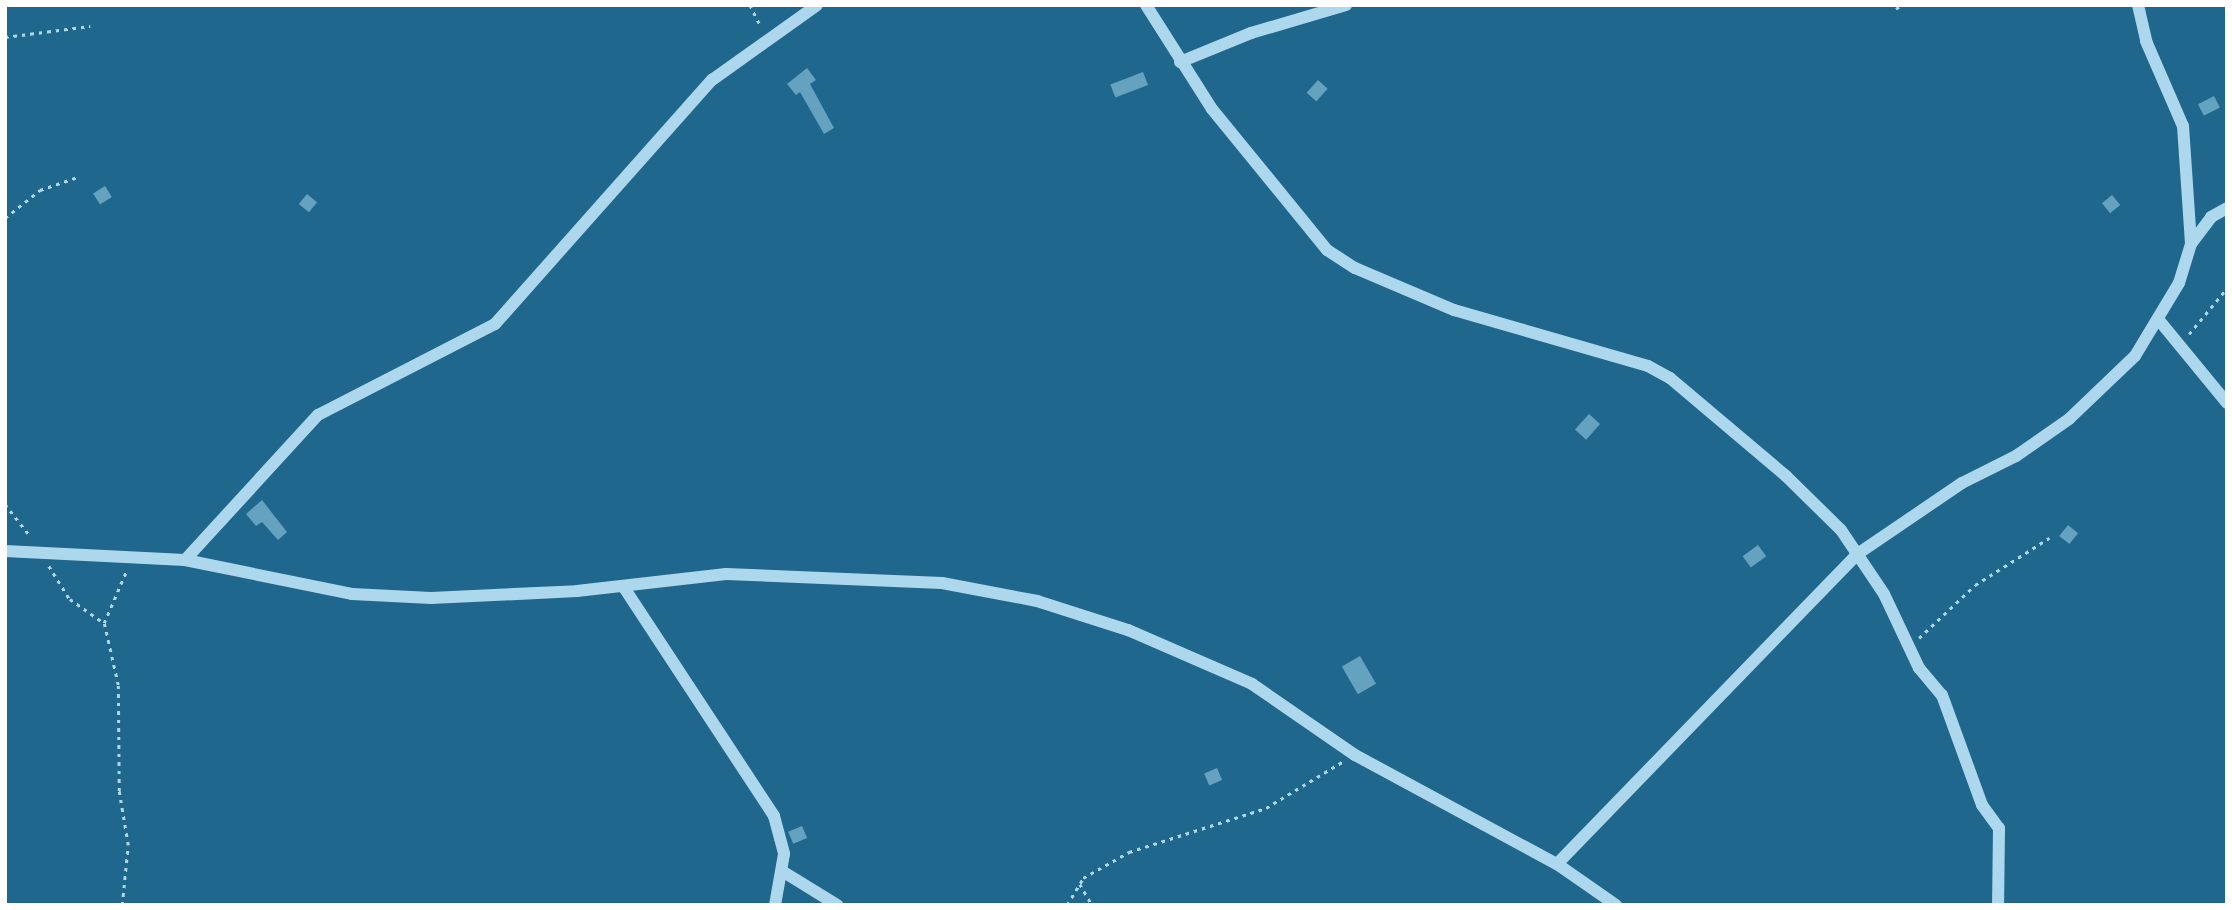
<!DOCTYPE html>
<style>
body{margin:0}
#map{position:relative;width:2232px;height:910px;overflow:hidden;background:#1f678d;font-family:Roboto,sans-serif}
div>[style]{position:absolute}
.building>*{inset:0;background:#65a2c0;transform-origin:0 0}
.path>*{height:2.5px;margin-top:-1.25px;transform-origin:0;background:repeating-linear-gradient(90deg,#add7ec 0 3.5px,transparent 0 8.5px)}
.minor>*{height:12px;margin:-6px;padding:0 6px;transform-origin:6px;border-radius:6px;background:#add7ec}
span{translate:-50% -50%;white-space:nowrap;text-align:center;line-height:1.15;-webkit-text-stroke:7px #1f678d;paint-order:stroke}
.frame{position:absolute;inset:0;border:7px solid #fff;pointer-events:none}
</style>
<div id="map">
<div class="building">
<div style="clip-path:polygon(807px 68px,816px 80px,810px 84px,834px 128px,824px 134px,800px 92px,796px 95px,787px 84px)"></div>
<div style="left:1143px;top:72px;width:14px;height:35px;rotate:69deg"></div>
<div style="left:1318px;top:80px;width:13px;height:17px;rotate:42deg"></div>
<div style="left:2214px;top:96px;width:13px;height:18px;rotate:63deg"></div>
<div style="left:105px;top:186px;width:13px;height:14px;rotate:58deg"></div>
<div style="left:307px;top:194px;width:13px;height:13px;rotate:39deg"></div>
<div style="left:2112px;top:195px;width:13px;height:13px;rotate:51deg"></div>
<div style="left:1589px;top:414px;width:15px;height:21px;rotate:42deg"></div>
<div style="clip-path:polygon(262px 500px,287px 532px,278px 540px,262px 522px,256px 526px,246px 514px)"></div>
<div style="left:2068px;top:525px;width:13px;height:14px;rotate:39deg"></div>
<div style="left:1758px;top:545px;width:14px;height:19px;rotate:54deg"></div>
<div style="left:1360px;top:656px;width:32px;height:21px;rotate:60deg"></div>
<div style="left:1217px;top:768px;width:13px;height:14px;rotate:67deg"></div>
<div style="left:802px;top:826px;width:13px;height:15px;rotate:67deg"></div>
</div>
<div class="path">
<div style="left:750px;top:5px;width:25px;rotate:63deg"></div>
<div style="left:1896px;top:9px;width:6px;rotate:-39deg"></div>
<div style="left:5px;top:37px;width:86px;rotate:-7.4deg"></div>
<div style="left:5px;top:218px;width:45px;rotate:-38.7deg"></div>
<div style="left:40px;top:190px;width:39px;rotate:-19deg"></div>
<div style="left:2189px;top:334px;width:60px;rotate:-50.4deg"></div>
<div style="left:5px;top:504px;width:42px;rotate:51.8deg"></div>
<div style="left:49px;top:566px;width:39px;rotate:58deg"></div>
<div style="left:70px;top:599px;width:42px;rotate:35.2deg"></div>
<div style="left:1919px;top:638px;width:77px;rotate:-43.4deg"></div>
<div style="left:1975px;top:585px;width:88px;rotate:-32.4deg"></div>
<div style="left:1080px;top:884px;width:24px;rotate:60deg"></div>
<div style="left:122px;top:905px;width:60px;rotate:-84.3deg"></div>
<div style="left:128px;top:845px;width:55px;rotate:-99.5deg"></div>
<div style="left:119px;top:791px;width:106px;rotate:-90.5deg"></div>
<div style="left:118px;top:685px;width:64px;rotate:-102.7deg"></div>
<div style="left:104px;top:623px;width:56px;rotate:-66.7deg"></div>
<div style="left:1067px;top:905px;width:31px;rotate:-59deg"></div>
<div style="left:1083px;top:878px;width:53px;rotate:-29.5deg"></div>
<div style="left:1129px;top:852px;width:144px;rotate:-17.8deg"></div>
<div style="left:1266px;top:808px;width:89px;rotate:-31.2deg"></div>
</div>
<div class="minor">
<div style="left:1146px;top:5px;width:123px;rotate:57.6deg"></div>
<div style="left:1212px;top:109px;width:182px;rotate:50.8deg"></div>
<div style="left:1327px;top:250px;width:33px;rotate:33deg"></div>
<div style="left:1355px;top:268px;width:108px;rotate:23deg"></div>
<div style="left:1454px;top:310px;width:202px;rotate:16.1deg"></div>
<div style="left:1648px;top:366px;width:25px;rotate:29deg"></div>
<div style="left:1670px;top:378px;width:152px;rotate:40.2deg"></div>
<div style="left:1786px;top:476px;width:77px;rotate:44.5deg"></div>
<div style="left:1841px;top:530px;width:77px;rotate:56.1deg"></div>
<div style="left:1884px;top:594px;width:82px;rotate:64.7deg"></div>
<div style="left:1919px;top:668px;width:35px;rotate:50deg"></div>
<div style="left:1942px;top:695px;width:117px;rotate:70deg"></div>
<div style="left:1982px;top:805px;width:29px;rotate:54deg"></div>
<div style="left:1999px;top:828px;width:77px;rotate:90.7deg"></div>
<div style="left:2138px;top:5px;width:37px;rotate:77deg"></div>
<div style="left:2146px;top:41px;width:93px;rotate:66.5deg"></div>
<div style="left:2183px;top:126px;width:118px;rotate:86.1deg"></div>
<div style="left:1180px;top:62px;width:77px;rotate:-22.2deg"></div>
<div style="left:1251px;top:33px;width:99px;rotate:-16.4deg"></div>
<div style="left:2158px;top:319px;width:109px;rotate:50.6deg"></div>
<div style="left:5px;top:551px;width:180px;rotate:2.9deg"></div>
<div style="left:185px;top:560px;width:170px;rotate:11.5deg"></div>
<div style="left:352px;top:594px;width:79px;rotate:2.9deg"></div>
<div style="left:431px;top:598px;width:146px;rotate:-2.7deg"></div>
<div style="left:577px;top:591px;width:150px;rotate:-6.5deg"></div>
<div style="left:726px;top:574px;width:216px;rotate:2.4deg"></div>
<div style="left:942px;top:583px;width:97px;rotate:10.7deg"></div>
<div style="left:1037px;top:601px;width:96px;rotate:17.7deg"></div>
<div style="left:1128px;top:630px;width:135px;rotate:23.5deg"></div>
<div style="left:1252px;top:684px;width:125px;rotate:34.6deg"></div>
<div style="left:1355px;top:755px;width:230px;rotate:28.4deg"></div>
<div style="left:1557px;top:864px;width:72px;rotate:34.8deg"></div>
<div style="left:185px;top:560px;width:197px;rotate:-47.5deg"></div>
<div style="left:318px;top:415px;width:199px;rotate:-27.2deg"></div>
<div style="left:495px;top:324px;width:327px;rotate:-48.4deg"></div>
<div style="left:712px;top:80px;width:129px;rotate:-35.5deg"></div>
<div style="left:623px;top:586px;width:275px;rotate:56.7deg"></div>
<div style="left:774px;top:816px;width:39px;rotate:75deg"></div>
<div style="left:784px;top:854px;width:52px;rotate:100deg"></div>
<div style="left:1557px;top:864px;width:430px;rotate:-45.9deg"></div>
<div style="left:1856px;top:555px;width:128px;rotate:-34.2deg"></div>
<div style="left:1962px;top:483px;width:60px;rotate:-26.6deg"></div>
<div style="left:2016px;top:456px;width:65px;rotate:-34.9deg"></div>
<div style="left:2069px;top:419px;width:91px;rotate:-43.7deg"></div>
<div style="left:2135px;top:356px;width:85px;rotate:-58.9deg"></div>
<div style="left:2179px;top:283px;width:41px;rotate:-72.9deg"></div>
<div style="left:2191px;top:244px;width:34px;rotate:-53deg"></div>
<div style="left:2211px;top:217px;width:18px;rotate:-29deg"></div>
<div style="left:782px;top:871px;width:65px;rotate:31.7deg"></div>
</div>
<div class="frame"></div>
</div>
